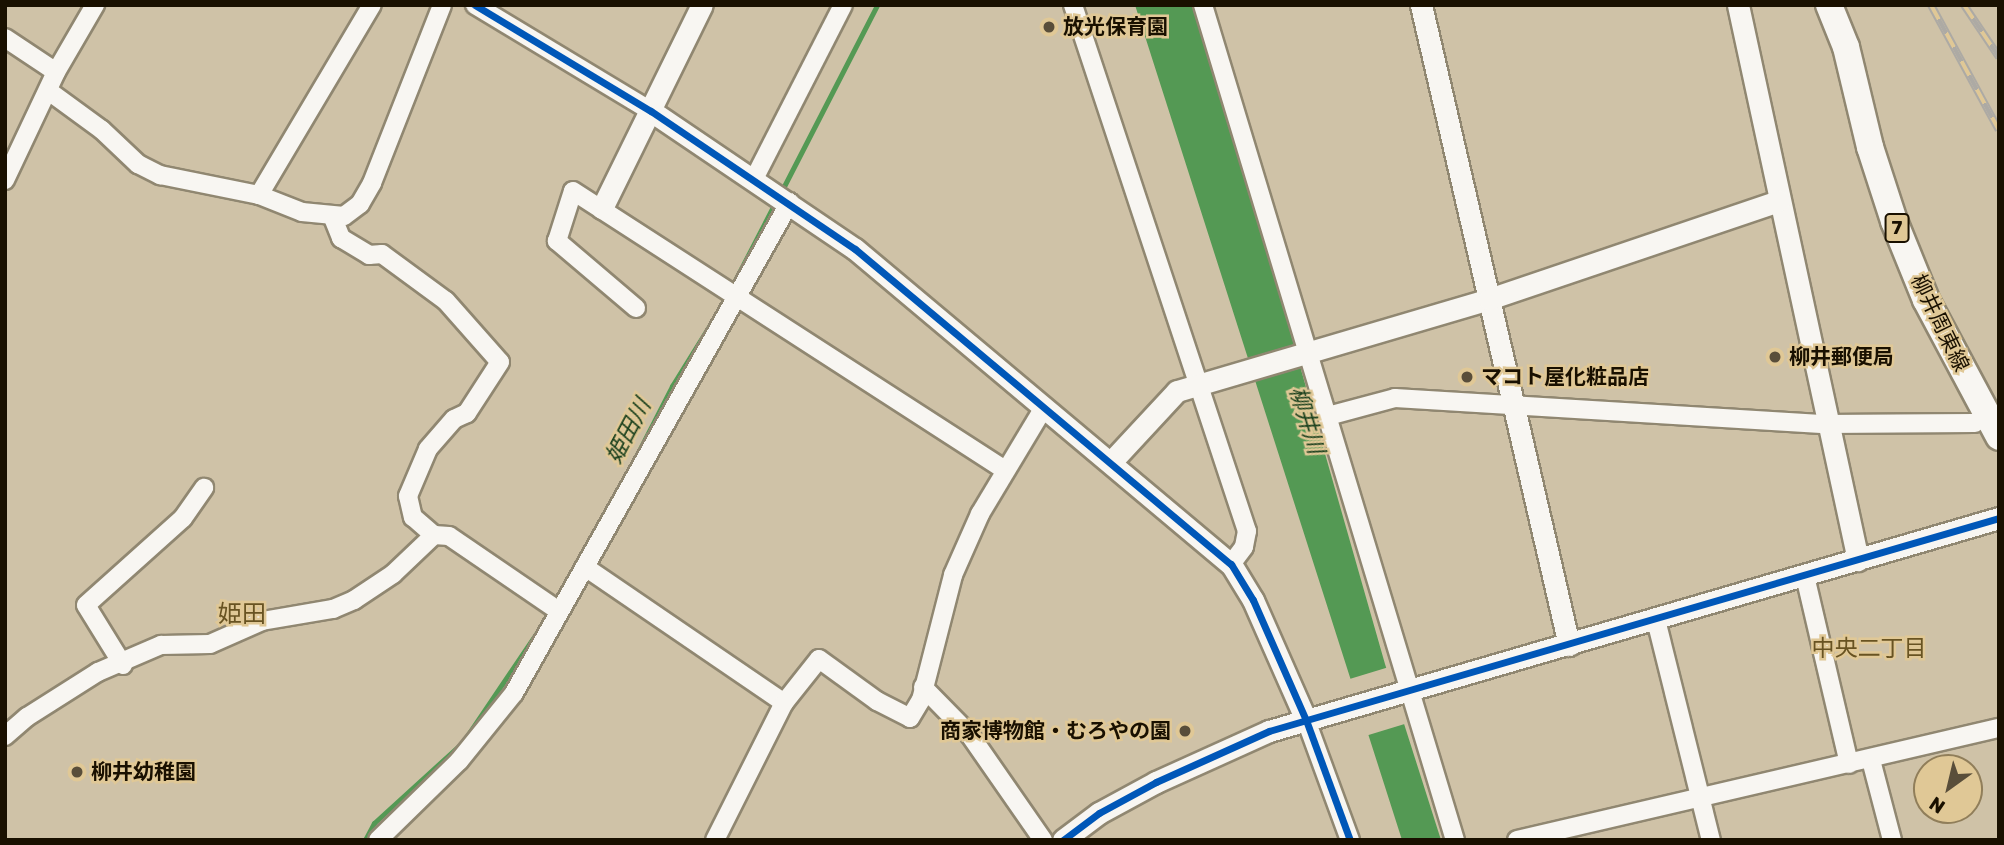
<!DOCTYPE html>
<meta charset="utf-8">
<style>
body{margin:0}
#map{position:relative;width:2004px;height:845px;overflow:hidden;background:#cfc2a7;font-family:Rubik,"Noto Sans JP",sans-serif}
div>[style]{position:absolute}
.water>*{inset:0;background:#549954}
.pier>*{inset:0;background:#cfc2a7;transform-origin:0 0}
.stream>*{height:5px;margin:-2.5px;padding:0 2.5px;transform-origin:2.5px;border-radius:2.5px;background:#549954}
.roads{filter:drop-shadow(2px 0 #908771) drop-shadow(-2px 0 #908771) drop-shadow(0 2px #908771) drop-shadow(0 -2px #908771)}
.minor>*{height:18px;margin:-9px;padding:0 9px;transform-origin:9px;border-radius:9px;background:#f8f6f2}
.tertiary>*{height:21px;margin:-10.5px;padding:0 10.5px;transform-origin:10.5px;border-radius:10.5px;background:#f8f6f2}
.primary>*{height:26px;margin:-13px;padding:0 13px;transform-origin:13px;border-radius:13px;background:#f8f6f2}
.rail>*{height:8px;margin-top:-4px;transform-origin:0;background:repeating-linear-gradient(90deg,#e0c896 0 16px,#adaaa4 0 32px);box-sizing:border-box;border-block:2px solid #adaaa4}
.cycleway>*{height:7px;margin:-3.5px;padding:0 3.5px;transform-origin:3.5px;border-radius:3.5px;background:#0057b8}
.dots>*{width:19px;height:19px;translate:-50% -50%;box-sizing:border-box;border:4px solid #e0c896;border-radius:50%}
span{translate:-50% -50%;white-space:nowrap;text-align:center;line-height:1.15;-webkit-text-stroke:5px #e0c896;paint-order:stroke}
.shield-label span{padding:2px 5px;background:#e0c896;border:2px solid;border-radius:5px;-webkit-text-stroke-width:0}
.shield-label{font-size:19px;color:#191000;font-weight:700}
.poi-label{font-size:21px;color:#191000;font-weight:700}
.left{translate:0 -50%;text-align:left}
.right{translate:-100% -50%;text-align:right}
.street-label{font-size:21px;color:#191000}
.water-label{font-size:23px;color:#1a401d;font-style:italic}
.neighbourhood-label{font-size:23px;color:#685322}
.quarter-label{font-size:24px;color:#685322}
.frame{position:absolute;inset:0;border:7px solid #191000;pointer-events:none}
.north{position:absolute;left:1913px;top:754px;width:70px;height:70px;box-sizing:border-box;background:#e0c896;border:2px solid #907e5a;border-radius:50%;rotate:214deg;font-size:19px;font-weight:700;line-height:28px;text-align:center;color:#191000}
.north::after{content:'';display:block;margin:auto;width:24px;height:32px;background:#594e3a;clip-path:polygon(50% 0,100% 100%,50% 72%,0 100%)}
</style>
<div id="map">
<div class="water">
<div style="clip-path:polygon(1135px 5px,1197px 5px,1385px 664px,1441px 840px,1402px 840px)"></div>
</div>
<div class="pier">
<div style="left:1389px;top:667px;width:59px;height:42px;rotate:73deg"></div>
</div>
<div class="stream">
<div style="left:780px;top:194px;width:212px;rotate:-62.8deg"></div>
<div style="left:730px;top:290px;width:98px;rotate:-62.7deg"></div>
<div style="left:624px;top:480px;width:106px;rotate:-62.9deg"></div>
<div style="left:672px;top:386px;width:99px;rotate:-58.2deg"></div>
<div style="left:365px;top:840px;width:19px;rotate:-62deg"></div>
<div style="left:374px;top:823px;width:120px;rotate:-42.3deg"></div>
<div style="left:463px;top:742px;width:148px;rotate:-56deg"></div>
</div>
<div class="roads">
<div class="minor">
<div style="left:475px;top:5px;width:205px;rotate:31.1deg"></div>
<div style="left:1073px;top:5px;width:554px;rotate:71.7deg"></div>
<div style="left:1247px;top:531px;width:16px;rotate:101deg"></div>
<div style="left:1244px;top:547px;width:21px;rotate:127deg"></div>
<div style="left:1203px;top:5px;width:872px;rotate:73.21deg"></div>
<div style="left:5px;top:38px;width:61px;rotate:33.7deg"></div>
<div style="left:50px;top:92px;width:64px;rotate:36.2deg"></div>
<div style="left:102px;top:130px;width:50px;rotate:43.4deg"></div>
<div style="left:138px;top:164px;width:25px;rotate:27deg"></div>
<div style="left:160px;top:175px;width:101px;rotate:11.4deg"></div>
<div style="left:259px;top:195px;width:46px;rotate:21.6deg"></div>
<div style="left:302px;top:212px;width:42px;rotate:5.4deg"></div>
<div style="left:344px;top:216px;width:20px;rotate:-37deg"></div>
<div style="left:360px;top:204px;width:24px;rotate:-60deg"></div>
<div style="left:372px;top:183px;width:191px;rotate:-68.5deg"></div>
<div style="left:754px;top:179px;width:195px;rotate:-62.9deg"></div>
<div style="left:5px;top:180px;width:119px;rotate:-64.7deg"></div>
<div style="left:56px;top:72px;width:78px;rotate:-59.8deg"></div>
<div style="left:259px;top:195px;width:221px;rotate:-59.3deg"></div>
<div style="left:333px;top:218px;width:22px;rotate:68deg"></div>
<div style="left:341px;top:238px;width:33px;rotate:31deg"></div>
<div style="left:369px;top:255px;width:13px;rotate:-4deg"></div>
<div style="left:382px;top:254px;width:79px;rotate:36.3deg"></div>
<div style="left:446px;top:301px;width:81px;rotate:48.5deg"></div>
<div style="left:500px;top:362px;width:61px;rotate:122.9deg"></div>
<div style="left:467px;top:413px;width:14px;rotate:155deg"></div>
<div style="left:454px;top:419px;width:40px;rotate:131deg"></div>
<div style="left:428px;top:449px;width:51px;rotate:113.1deg"></div>
<div style="left:408px;top:496px;width:22px;rotate:77deg"></div>
<div style="left:413px;top:517px;width:28px;rotate:41deg"></div>
<div style="left:636px;top:308px;width:104px;rotate:-139.7deg"></div>
<div style="left:557px;top:241px;width:52px;rotate:-72.3deg"></div>
<div style="left:573px;top:191px;width:514px;rotate:32.86deg"></div>
<div style="left:1328px;top:416px;width:69px;rotate:-15deg"></div>
<div style="left:1395px;top:398px;width:431px;rotate:3.5deg"></div>
<div style="left:1825px;top:424px;width:150px;rotate:-0.4deg"></div>
<div style="left:585px;top:567px;width:241px;rotate:34.3deg"></div>
<div style="left:1805px;top:576px;width:193px;rotate:76.8deg"></div>
<div style="left:1656px;top:620px;width:227px;rotate:76deg"></div>
<div style="left:123px;top:665px;width:70px;rotate:-121.7deg"></div>
<div style="left:86px;top:605px;width:130px;rotate:-41.9deg"></div>
<div style="left:183px;top:518px;width:37px;rotate:-55deg"></div>
<div style="left:923px;top:687px;width:67px;rotate:45.6deg"></div>
<div style="left:970px;top:735px;width:128px;rotate:55.2deg"></div>
<div style="left:1306px;top:720px;width:128px;rotate:69.9deg"></div>
<div style="left:5px;top:736px;width:29px;rotate:-41deg"></div>
<div style="left:27px;top:717px;width:84px;rotate:-32.4deg"></div>
<div style="left:98px;top:672px;width:69px;rotate:-23.2deg"></div>
<div style="left:161px;top:645px;width:49px;rotate:-1.2deg"></div>
<div style="left:210px;top:644px;width:57px;rotate:-23.9deg"></div>
<div style="left:262px;top:621px;width:72px;rotate:-9.6deg"></div>
<div style="left:333px;top:609px;width:23px;rotate:-23deg"></div>
<div style="left:354px;top:600px;width:47px;rotate:-33.7deg"></div>
<div style="left:393px;top:574px;width:57px;rotate:-43.6deg"></div>
<div style="left:434px;top:535px;width:15px;rotate:4deg"></div>
<div style="left:449px;top:536px;width:133px;rotate:34.3deg"></div>
<div style="left:1871px;top:760px;width:83px;rotate:75.3deg"></div>
<div style="left:378px;top:840px;width:113px;rotate:-44.3deg"></div>
<div style="left:459px;top:761px;width:87px;rotate:-51deg"></div>
<div style="left:514px;top:693px;width:563px;rotate:-60.66deg"></div>
<div style="left:715px;top:840px;width:153px;rotate:-63.3deg"></div>
<div style="left:784px;top:703px;width:56px;rotate:-51.5deg"></div>
<div style="left:819px;top:659px;width:72px;rotate:35.9deg"></div>
<div style="left:877px;top:701px;width:37px;rotate:27deg"></div>
<div style="left:910px;top:718px;width:21px;rotate:-59deg"></div>
<div style="left:921px;top:700px;width:129px;rotate:-75.6deg"></div>
<div style="left:953px;top:575px;width:67px;rotate:-66.1deg"></div>
<div style="left:980px;top:514px;width:122px;rotate:-59deg"></div>
<div style="left:1517px;top:840px;width:495px;rotate:-13.1deg"></div>
</div>
<div class="tertiary">
<div style="left:1421px;top:5px;width:657px;rotate:76.98deg"></div>
<div style="left:1738px;top:5px;width:568px;rotate:77.8deg"></div>
<div style="left:651px;top:111px;width:246px;rotate:34.1deg"></div>
<div style="left:855px;top:249px;width:491px;rotate:40deg"></div>
<div style="left:1231px;top:564px;width:42px;rotate:58.6deg"></div>
<div style="left:1253px;top:600px;width:131px;rotate:66.2deg"></div>
<div style="left:602px;top:208px;width:226px;rotate:-63.8deg"></div>
<div style="left:1111px;top:462px;width:97px;rotate:-47.1deg"></div>
<div style="left:1177px;top:391px;width:325px;rotate:-16.4deg"></div>
<div style="left:1489px;top:299px;width:306px;rotate:-18.7deg"></div>
<div style="left:1063px;top:840px;width:45px;rotate:-36.9deg"></div>
<div style="left:1099px;top:813px;width:65px;rotate:-28.5deg"></div>
<div style="left:1156px;top:782px;width:124px;rotate:-24.3deg"></div>
<div style="left:1269px;top:731px;width:760px;rotate:-16.27deg"></div>
</div>
<div class="primary">
<div style="left:1829px;top:5px;width:45px;rotate:68deg"></div>
<div style="left:1846px;top:47px;width:103px;rotate:76.5deg"></div>
<div style="left:1870px;top:147px;width:78px;rotate:72deg"></div>
<div style="left:1894px;top:221px;width:85px;rotate:67.9deg"></div>
<div style="left:1926px;top:300px;width:155px;rotate:61.9deg"></div>
</div>
</div>
<div class="rail">
<div style="left:1931px;top:5px;width:142px;rotate:61.5deg"></div>
<div style="left:1964px;top:5px;width:63px;rotate:56.1deg"></div>
</div>
<div class="cycleway">
<div style="left:475px;top:5px;width:205px;rotate:31.1deg"></div>
<div style="left:651px;top:111px;width:246px;rotate:34.1deg"></div>
<div style="left:855px;top:249px;width:491px;rotate:40deg"></div>
<div style="left:1231px;top:564px;width:42px;rotate:58.6deg"></div>
<div style="left:1253px;top:600px;width:131px;rotate:66.2deg"></div>
<div style="left:1306px;top:720px;width:128px;rotate:69.9deg"></div>
<div style="left:1063px;top:840px;width:45px;rotate:-36.9deg"></div>
<div style="left:1099px;top:813px;width:65px;rotate:-28.5deg"></div>
<div style="left:1156px;top:782px;width:124px;rotate:-24.3deg"></div>
<div style="left:1269px;top:731px;width:760px;rotate:-16.27deg"></div>
</div>
<div class="dots">
<div style="left:1049px;top:27px;background:#594e3a"></div>
<div style="left:1775px;top:357px;background:#594e3a"></div>
<div style="left:1467px;top:377px;background:#594e3a"></div>
<div style="left:1185px;top:731px;background:#594e3a"></div>
<div style="left:77px;top:772px;background:#594e3a"></div>
</div>
<div class="shield-label">
<span style="left:1897px;top:228px">7</span>
</div>
<div class="poi-label">
<span class="left" style="left:1063px;top:27px">放光保育園</span>
<span class="left" style="left:1789px;top:357px">柳井郵便局</span>
<span class="left" style="left:1481px;top:377px">マコト屋化粧品店</span>
<span class="right" style="left:1171px;top:731px">商家博物館・むろやの園</span>
<span class="left" style="left:91px;top:772px">柳井幼稚園</span>
</div>
<div class="street-label">
<span style="left:1940px;top:323px;rotate:64deg">柳井周東線</span>
</div>
<div class="water-label">
<span style="left:1307px;top:420px;rotate:73deg">柳井川</span>
<span style="left:628px;top:431px;rotate:-62deg">姫田川</span>
</div>
<div class="neighbourhood-label">
<span style="left:1869px;top:648px">中央二丁目</span>
</div>
<div class="quarter-label">
<span style="left:242px;top:615px">姫田</span>
</div>
<div class="frame"></div>
<div class="north">N</div>
</div>
